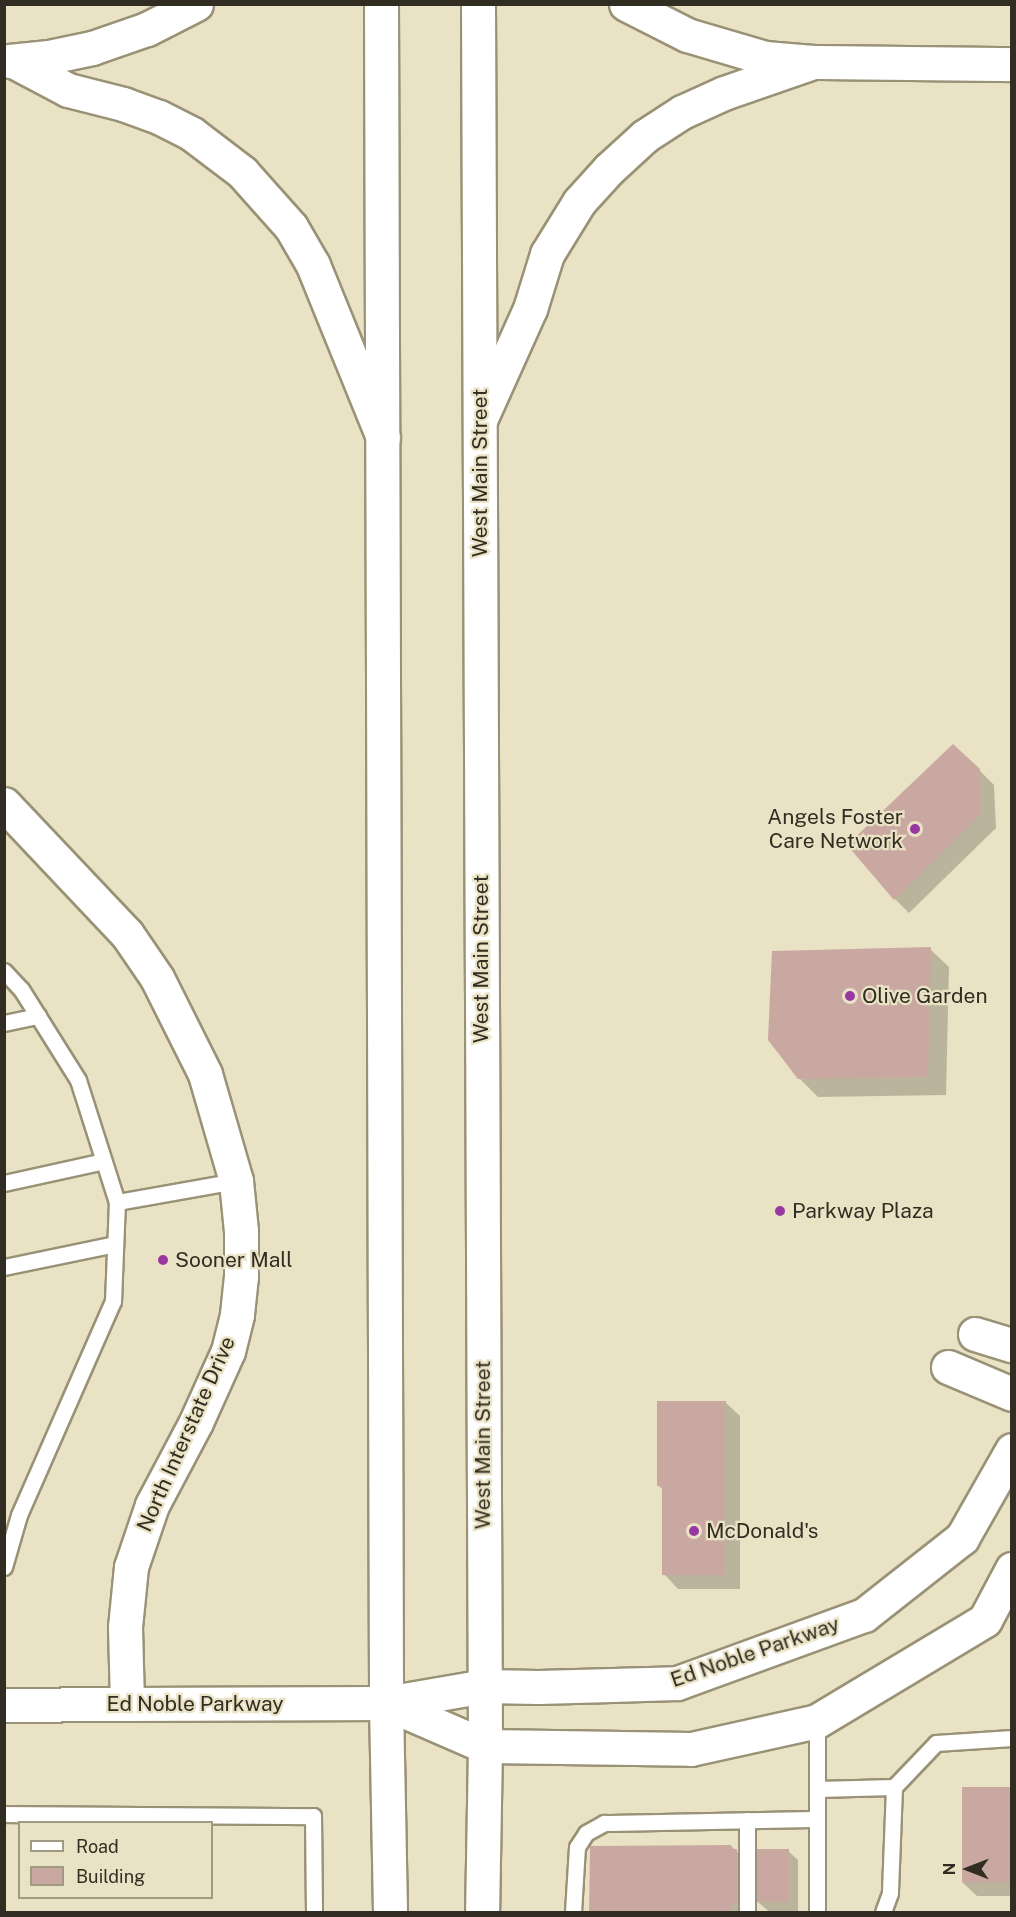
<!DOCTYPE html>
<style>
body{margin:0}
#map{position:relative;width:1016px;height:1917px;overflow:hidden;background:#eae2c4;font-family:"Public Sans",sans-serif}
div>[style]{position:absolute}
.shadow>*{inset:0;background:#0003}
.building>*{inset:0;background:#c9a8a2;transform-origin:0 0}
.roads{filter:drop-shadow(2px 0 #9a9276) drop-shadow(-2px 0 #9a9276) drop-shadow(0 2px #9a9276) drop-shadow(0 -2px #9a9276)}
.service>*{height:15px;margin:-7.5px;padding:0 7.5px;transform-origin:7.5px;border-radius:7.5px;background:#fff}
.tertiary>*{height:33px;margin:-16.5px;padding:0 16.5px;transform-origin:16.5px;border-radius:16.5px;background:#fff}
.secondary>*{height:33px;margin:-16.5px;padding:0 16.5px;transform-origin:16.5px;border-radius:16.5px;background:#fff}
.primary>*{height:33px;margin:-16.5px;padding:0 16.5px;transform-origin:16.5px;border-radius:16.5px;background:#fff}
.motorway>*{height:33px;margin:-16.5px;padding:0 16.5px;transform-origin:16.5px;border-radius:16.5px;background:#fff}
.dots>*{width:16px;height:16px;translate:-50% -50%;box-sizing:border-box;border:3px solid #eae2c4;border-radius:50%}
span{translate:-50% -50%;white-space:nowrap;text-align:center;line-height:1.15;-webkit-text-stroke:4.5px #eae2c4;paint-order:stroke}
.street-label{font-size:21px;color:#312d22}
.poi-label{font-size:21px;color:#312d22}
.right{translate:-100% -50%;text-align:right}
.left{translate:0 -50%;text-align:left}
.frame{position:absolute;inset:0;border:6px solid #312d22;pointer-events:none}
.legend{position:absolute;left:18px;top:1821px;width:195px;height:78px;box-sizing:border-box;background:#eae2c4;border:2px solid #a09a83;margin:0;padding:8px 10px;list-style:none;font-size:18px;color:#312d22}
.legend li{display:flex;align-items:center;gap:12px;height:30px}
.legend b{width:30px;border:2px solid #a09a83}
.north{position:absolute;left:938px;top:1839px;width:60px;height:60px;-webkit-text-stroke:4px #eae2c4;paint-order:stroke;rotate:270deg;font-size:16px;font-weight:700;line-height:24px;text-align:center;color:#312d22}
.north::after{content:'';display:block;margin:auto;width:21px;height:27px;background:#312d22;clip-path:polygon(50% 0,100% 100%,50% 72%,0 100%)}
</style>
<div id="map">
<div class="shadow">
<div style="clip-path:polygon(979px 770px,994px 785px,996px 828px,909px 913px,895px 899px)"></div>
<div style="clip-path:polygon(930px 949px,949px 967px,946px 1095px,818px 1097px,799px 1078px)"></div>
<div style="clip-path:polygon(725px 1402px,740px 1416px,740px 1589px,678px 1589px,664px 1574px,664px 1491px,659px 1486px)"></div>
<div style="clip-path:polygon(963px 1789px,1012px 1789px,1012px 1896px,977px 1896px,962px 1882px)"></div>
<div style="clip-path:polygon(731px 1846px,755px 1869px,755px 1912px,591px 1912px,590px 1848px)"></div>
<div style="clip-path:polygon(788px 1851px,798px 1860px,798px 1911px,768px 1911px,758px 1902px)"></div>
</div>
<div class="building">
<div style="clip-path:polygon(953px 744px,980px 769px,982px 813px,894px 900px,847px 845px)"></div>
<div style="clip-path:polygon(931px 947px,928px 1077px,798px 1079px,768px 1040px,772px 951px)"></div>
<div style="clip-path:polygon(657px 1401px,726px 1401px,726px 1575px,662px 1575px,662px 1486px,657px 1486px)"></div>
<div style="left:962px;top:1787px;width:49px;height:95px"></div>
<div style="clip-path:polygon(731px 1845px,732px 1849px,737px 1849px,737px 1903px,732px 1903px,732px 1912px,589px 1912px,590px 1846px)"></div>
<div style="left:757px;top:1849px;width:32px;height:53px"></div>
</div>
<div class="roads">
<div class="service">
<div style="left:4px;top:971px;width:25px;rotate:47deg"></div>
<div style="left:21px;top:989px;width:107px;rotate:57.9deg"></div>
<div style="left:78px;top:1080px;width:128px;rotate:72.3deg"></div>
<div style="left:4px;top:1023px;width:35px;rotate:-12deg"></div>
<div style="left:4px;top:1183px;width:102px;rotate:-12.4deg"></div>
<div style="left:4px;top:1267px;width:113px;rotate:-11.7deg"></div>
<div style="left:4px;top:1567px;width:54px;rotate:-73.9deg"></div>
<div style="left:19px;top:1515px;width:234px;rotate:-66.3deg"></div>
<div style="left:113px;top:1301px;width:99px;rotate:-87.7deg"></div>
<div style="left:117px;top:1202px;width:121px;rotate:-10deg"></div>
<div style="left:817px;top:1721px;width:191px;rotate:90deg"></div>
<div style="left:894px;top:1787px;width:61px;rotate:-46.3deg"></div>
<div style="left:936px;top:1743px;width:76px;rotate:-3.8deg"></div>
<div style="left:817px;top:1789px;width:77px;rotate:-1.5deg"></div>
<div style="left:894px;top:1787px;width:106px;rotate:92.2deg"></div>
<div style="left:890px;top:1893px;width:20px;rotate:110deg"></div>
<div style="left:4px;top:1814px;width:309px;rotate:0.4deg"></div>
<div style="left:313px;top:1816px;width:96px;rotate:89.4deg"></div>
<div style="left:747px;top:1820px;width:92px;rotate:90deg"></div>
<div style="left:573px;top:1912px;width:65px;rotate:-86.5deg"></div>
<div style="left:577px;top:1847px;width:17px;rotate:-57deg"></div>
<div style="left:586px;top:1833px;width:21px;rotate:-29deg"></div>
<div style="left:604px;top:1823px;width:213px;rotate:-1.1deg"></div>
</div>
<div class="tertiary">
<div style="left:975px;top:1334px;width:39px;rotate:17deg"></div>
<div style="left:948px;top:1367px;width:69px;rotate:22.9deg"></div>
<div style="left:4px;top:1705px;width:123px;rotate:-0.5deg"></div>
</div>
<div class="secondary">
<div style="left:4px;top:804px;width:179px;rotate:46.6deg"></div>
<div style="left:127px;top:934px;width:53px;rotate:55.7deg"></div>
<div style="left:157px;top:978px;width:107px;rotate:63.4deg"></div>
<div style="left:205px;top:1074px;width:111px;rotate:73.8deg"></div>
<div style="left:236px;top:1181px;width:50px;rotate:84.3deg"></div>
<div style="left:241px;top:1231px;width:45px;rotate:90deg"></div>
<div style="left:241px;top:1276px;width:39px;rotate:96deg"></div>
<div style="left:237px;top:1315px;width:37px;rotate:104deg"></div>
<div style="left:228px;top:1351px;width:78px;rotate:114.3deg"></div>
<div style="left:196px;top:1422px;width:94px;rotate:117.9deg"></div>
<div style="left:152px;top:1505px;width:65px;rotate:108.7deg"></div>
<div style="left:131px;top:1567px;width:60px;rotate:95.7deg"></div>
<div style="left:125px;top:1627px;width:77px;rotate:88.5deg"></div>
<div style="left:127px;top:1704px;width:259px;rotate:-0.2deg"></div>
<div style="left:386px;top:1703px;width:99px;rotate:-9.8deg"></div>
<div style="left:484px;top:1686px;width:54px;rotate:1.1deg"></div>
<div style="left:538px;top:1687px;width:139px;rotate:-1.6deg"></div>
<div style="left:677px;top:1683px;width:199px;rotate:-20deg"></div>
<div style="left:864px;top:1615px;width:125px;rotate:-38.2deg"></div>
<div style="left:962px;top:1538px;width:101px;rotate:-60.4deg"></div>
<div style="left:386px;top:1703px;width:108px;rotate:23.5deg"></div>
<div style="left:485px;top:1746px;width:206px;rotate:0.8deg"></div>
<div style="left:691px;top:1749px;width:129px;rotate:-12.5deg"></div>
<div style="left:817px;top:1721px;width:196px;rotate:-31deg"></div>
<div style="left:985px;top:1620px;width:58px;rotate:-62.1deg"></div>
</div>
<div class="primary">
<div style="left:381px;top:4px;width:1699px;rotate:89.83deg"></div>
<div style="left:386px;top:1703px;width:209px;rotate:88.9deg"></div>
<div style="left:478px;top:4px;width:1742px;rotate:89.77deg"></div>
<div style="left:485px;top:1746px;width:166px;rotate:91deg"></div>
</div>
<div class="motorway">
<div style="left:626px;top:4px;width:68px;rotate:26.9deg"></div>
<div style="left:687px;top:35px;width:81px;rotate:16.4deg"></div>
<div style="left:765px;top:58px;width:48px;rotate:4.8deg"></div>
<div style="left:813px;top:62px;width:199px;rotate:0.6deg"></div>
<div style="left:9px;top:61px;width:40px;rotate:-5.7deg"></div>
<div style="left:49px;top:57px;width:44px;rotate:-11.8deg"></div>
<div style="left:92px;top:48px;width:58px;rotate:-19.1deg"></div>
<div style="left:147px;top:29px;width:55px;rotate:-27deg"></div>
<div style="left:13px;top:61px;width:62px;rotate:27.8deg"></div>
<div style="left:68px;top:90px;width:57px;rotate:14.3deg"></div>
<div style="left:123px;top:104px;width:38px;rotate:20deg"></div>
<div style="left:159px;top:117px;width:37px;rotate:27deg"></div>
<div style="left:192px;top:134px;width:63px;rotate:37.2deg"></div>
<div style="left:242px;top:172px;width:74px;rotate:48.3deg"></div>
<div style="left:291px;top:227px;width:44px;rotate:59.9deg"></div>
<div style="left:313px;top:265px;width:186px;rotate:67.9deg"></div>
<div style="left:480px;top:420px;width:122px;rotate:-65.8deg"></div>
<div style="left:530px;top:309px;width:58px;rotate:-72.8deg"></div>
<div style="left:547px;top:254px;width:61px;rotate:-58.4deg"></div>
<div style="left:579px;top:202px;width:45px;rotate:-47.7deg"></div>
<div style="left:609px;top:169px;width:49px;rotate:-42.5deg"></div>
<div style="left:645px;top:136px;width:44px;rotate:-33deg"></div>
<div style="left:682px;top:112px;width:46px;rotate:-24.3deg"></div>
<div style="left:724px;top:93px;width:94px;rotate:-19.2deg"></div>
</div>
</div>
<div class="dots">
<div style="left:915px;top:829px;background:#97379f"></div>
<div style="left:850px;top:996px;background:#97379f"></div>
<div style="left:780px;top:1211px;background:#97379f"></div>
<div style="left:163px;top:1260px;background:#97379f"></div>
<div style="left:694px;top:1531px;background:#97379f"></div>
</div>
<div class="street-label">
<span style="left:480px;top:473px;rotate:-90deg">West Main Street</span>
<span style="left:481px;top:959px;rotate:-90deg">West Main Street</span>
<span style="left:186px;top:1434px;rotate:-66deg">North Interstate Drive</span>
<span style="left:483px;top:1445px;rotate:-90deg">West Main Street</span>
<span style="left:755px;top:1652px;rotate:-19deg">Ed Noble Parkway</span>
<span style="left:195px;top:1704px">Ed Noble Parkway</span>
</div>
<div class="poi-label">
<span class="right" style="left:903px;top:829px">Angels Foster<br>Care Network</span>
<span class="left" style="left:862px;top:996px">Olive Garden</span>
<span class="left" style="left:792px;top:1211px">Parkway Plaza</span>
<span class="left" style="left:175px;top:1260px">Sooner Mall</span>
<span class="left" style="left:706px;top:1531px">McDonald's</span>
</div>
<div class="frame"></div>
<ul class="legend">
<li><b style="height:8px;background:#fff"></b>Road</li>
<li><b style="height:16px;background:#c9a8a2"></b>Building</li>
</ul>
<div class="north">N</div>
</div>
